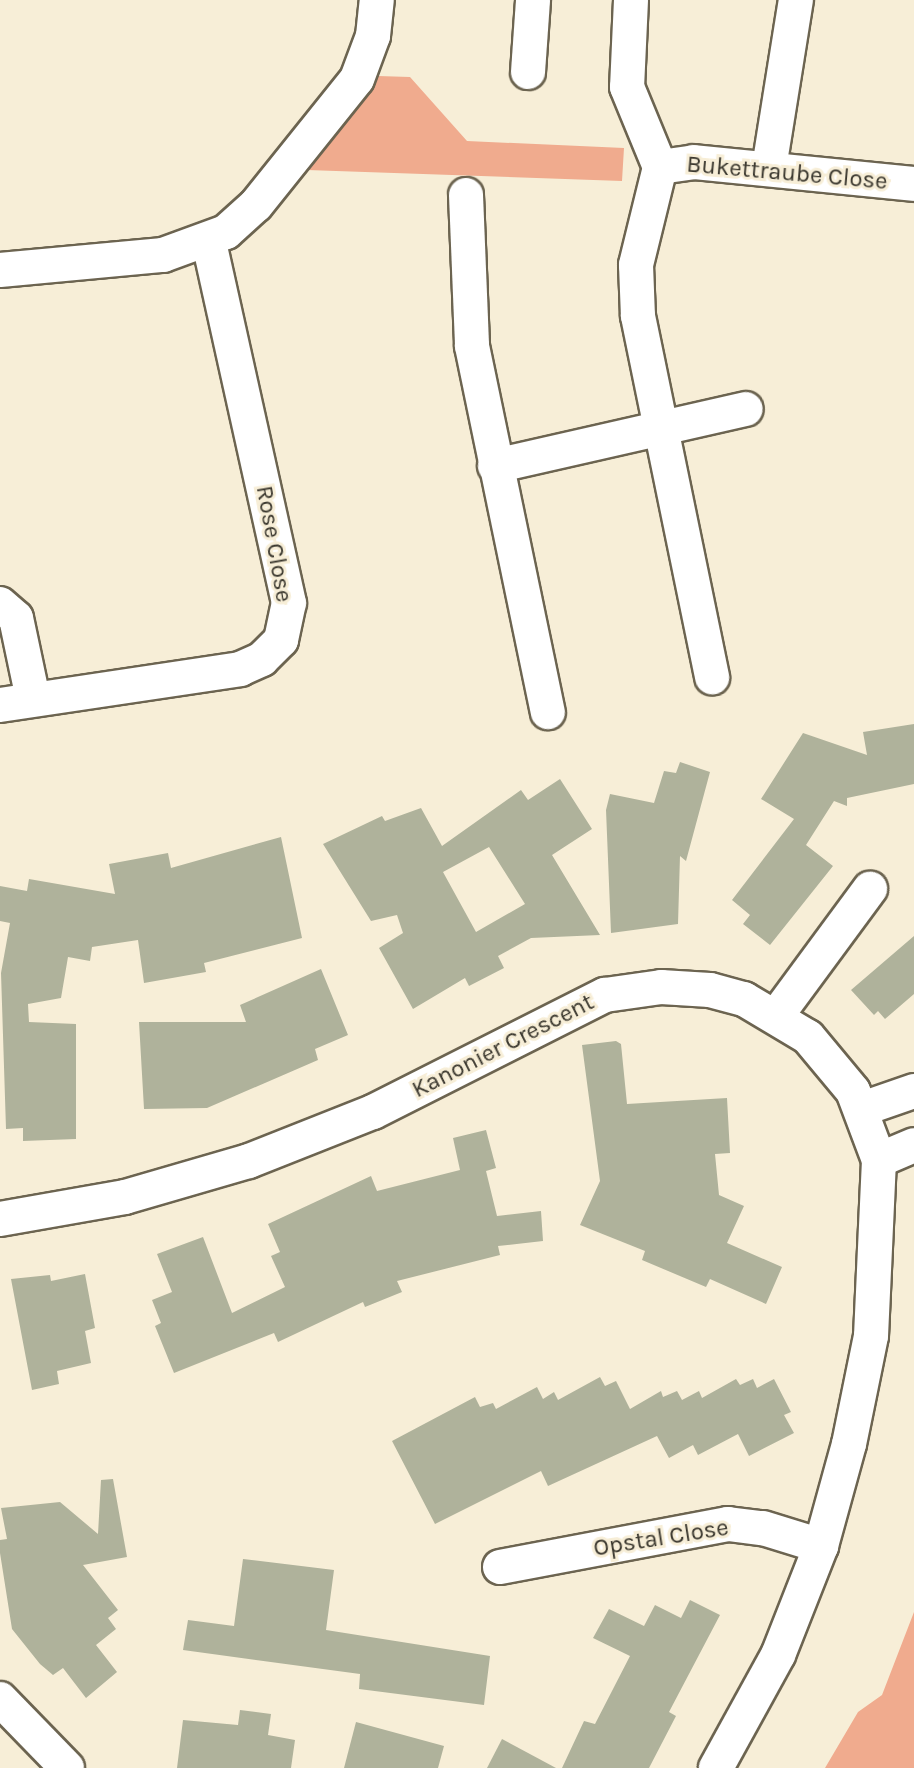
<!DOCTYPE html>
<style>
body{margin:0}
#map{position:relative;width:914px;height:1768px;overflow:hidden;background:#f7eed7;font-family:Karla,sans-serif}
div>[style]{position:absolute}
.green>*{inset:0;background:#f0ab8e}
.building>*{inset:0;background:#afb29b}
.roads{filter:drop-shadow(2px 0 #6c6450) drop-shadow(-2px 0 #6c6450) drop-shadow(0 2px #6c6450) drop-shadow(0 -2px #6c6450)}
.street>*{height:34px;margin:-17px;padding:0 17px;transform-origin:17px;border-radius:17px;background:#fff}
span{translate:-50% -50%;white-space:nowrap;text-align:center;line-height:1.15;-webkit-text-stroke:6px #f7eed7;paint-order:stroke}
.street-label{font-size:24px;color:#39362d}
</style>
<div id="map">
<div class="green">
<div style="clip-path:polygon(378px 76px,410px 77px,467px 141px,624px 148px,622px 181px,307px 170px)"></div>
<div style="clip-path:polygon(914px 1612px,914px 1768px,825px 1768px,858px 1712px,882px 1695px)"></div>
</div>
<div class="building">
<div style="clip-path:polygon(914px 724px,914px 784px,847px 798px,847px 806px,834px 801px,806px 845px,833px 866px,770px 945px,743px 924px,750px 915px,732px 900px,794px 819px,761px 799px,803px 733px,867px 755px,863px 732px)"></div>
<div style="clip-path:polygon(680px 762px,710px 772px,686px 861px,680px 856px,678px 924px,611px 933px,606px 810px,610px 794px,654px 803px,664px 771px,676px 773px)"></div>
<div style="clip-path:polygon(evenodd,560px 779px,592px 829px,552px 855px,600px 935px,531px 938px,498px 956px,504px 968px,469px 986px,465px 978px,413px 1009px,379px 948px,403px 933px,397px 915px,371px 921px,323px 844px,382px 816px,385px 821px,421px 808px,442px 846px,521px 790px,528px 800px,560px 779px,489px 847px,525px 904px,476px 932px,443px 872px,489px 847px)"></div>
<div style="clip-path:polygon(281px 837px,302px 938px,204px 963px,206px 972px,144px 983px,138px 940px,92px 947px,90px 961px,68px 957px,61px 998px,28px 1004px,29px 1022px,76px 1024px,76px 1139px,23px 1141px,23px 1128px,6px 1129px,1px 973px,10px 923px,0 921px,0 886px,27px 891px,29px 879px,115px 894px,109px 864px,168px 853px,171px 868px)"></div>
<div style="clip-path:polygon(914px 936px,914px 994px,885px 1019px,878px 1011px,874px 1015px,851px 990px)"></div>
<div style="clip-path:polygon(321px 969px,348px 1035px,315px 1049px,318px 1060px,207px 1108px,144px 1109px,139px 1022px,246px 1022px,240px 1005px)"></div>
<div style="clip-path:polygon(616px 1041px,621px 1044px,627px 1104px,727px 1098px,730px 1153px,715px 1154px,719px 1195px,744px 1206px,727px 1243px,782px 1267px,766px 1304px,710px 1279px,706px 1287px,642px 1260px,645px 1251px,580px 1225px,600px 1181px,582px 1045px)"></div>
<div style="clip-path:polygon(486px 1130px,496px 1168px,486px 1171px,497px 1216px,541px 1211px,543px 1241px,498px 1246px,500px 1255px,397px 1281px,402px 1292px,365px 1307px,363px 1302px,278px 1342px,274px 1333px,174px 1373px,155px 1326px,161px 1323px,152px 1300px,172px 1292px,157px 1254px,203px 1237px,232px 1313px,285px 1287px,271px 1256px,280px 1252px,268px 1224px,371px 1176px,377px 1191px,460px 1170px,453px 1138px)"></div>
<div style="clip-path:polygon(85px 1274px,95px 1328px,85px 1331px,91px 1363px,57px 1371px,59px 1384px,32px 1390px,11px 1279px,50px 1275px,51px 1281px)"></div>
<div style="clip-path:polygon(600px 1377px,605px 1386px,616px 1381px,630px 1409px,661px 1391px,663px 1397px,677px 1391px,682px 1400px,699px 1391px,702px 1398px,736px 1379px,740px 1385px,753px 1379px,757px 1388px,774px 1379px,791px 1412px,784px 1415px,794px 1433px,749px 1456px,738px 1434px,698px 1455px,693px 1445px,669px 1458px,657px 1436px,548px 1486px,541px 1471px,435px 1524px,392px 1441px,475px 1397px,480px 1407px,493px 1403px,496px 1409px,537px 1387px,543px 1399px,554px 1392px,558px 1400px)"></div>
<div style="clip-path:polygon(113px 1479px,127px 1557px,83px 1565px,118px 1610px,108px 1618px,116px 1629px,96px 1645px,117px 1672px,86px 1698px,63px 1668px,53px 1675px,40px 1664px,12px 1629px,0 1553px,0 1540px,7px 1539px,1px 1508px,60px 1502px,98px 1534px,101px 1480px)"></div>
<div style="clip-path:polygon(243px 1559px,334px 1570px,326px 1630px,490px 1656px,484px 1705px,359px 1689px,360px 1674px,183px 1650px,188px 1620px,234px 1626px)"></div>
<div style="clip-path:polygon(690px 1600px,720px 1615px,669px 1712px,676px 1716px,649px 1768px,562px 1768px,584px 1721px,595px 1724px,630px 1656px,593px 1638px,609px 1609px,644px 1626px,655px 1605px,681px 1618px)"></div>
<div style="clip-path:polygon(240px 1710px,271px 1714px,268px 1735px,295px 1740px,291px 1768px,177px 1768px,183px 1720px,238px 1725px)"></div>
<div style="clip-path:polygon(356px 1722px,444px 1746px,438px 1768px,344px 1768px)"></div>
<div style="clip-path:polygon(502px 1739px,556px 1768px,487px 1768px)"></div>
</div>
<div class="roads">
<div class="street">
<div style="left:631px;top:0;width:87px;rotate:92.6deg"></div>
<div style="left:627px;top:87px;width:87px;rotate:67.6deg"></div>
<div style="left:660px;top:167px;width:101px;rotate:103.8deg"></div>
<div style="left:636px;top:265px;width:51px;rotate:87.8deg"></div>
<div style="left:638px;top:316px;width:369px;rotate:78.4deg"></div>
<div style="left:528px;top:72px;width:72px;rotate:-86deg"></div>
<div style="left:660px;top:167px;width:34px;rotate:-8deg"></div>
<div style="left:694px;top:162px;width:221px;rotate:5.7deg"></div>
<div style="left:769px;top:168px;width:170px;rotate:-80.9deg"></div>
<div style="left:466px;top:195px;width:151px;rotate:87.7deg"></div>
<div style="left:472px;top:346px;width:374px;rotate:78.3deg"></div>
<div style="left:0;top:270px;width:164px;rotate:-5.3deg"></div>
<div style="left:163px;top:255px;width:67px;rotate:-20.1deg"></div>
<div style="left:226px;top:232px;width:40px;rotate:-42deg"></div>
<div style="left:256px;top:205px;width:161px;rotate:-51.3deg"></div>
<div style="left:357px;top:79px;width:46px;rotate:-69.6deg"></div>
<div style="left:373px;top:36px;width:36px;rotate:-84deg"></div>
<div style="left:495px;top:466px;width:257px;rotate:-12.8deg"></div>
<div style="left:0;top:604px;width:21px;rotate:41deg"></div>
<div style="left:16px;top:618px;width:83px;rotate:78.1deg"></div>
<div style="left:0;top:705px;width:243px;rotate:-8.5deg"></div>
<div style="left:240px;top:669px;width:24px;rotate:-24deg"></div>
<div style="left:262px;top:659px;width:27px;rotate:-45deg"></div>
<div style="left:281px;top:640px;width:38px;rotate:-78deg"></div>
<div style="left:289px;top:603px;width:371px;rotate:-102.5deg"></div>
<div style="left:777px;top:1015px;width:157px;rotate:-53.6deg"></div>
<div style="left:862px;top:1109px;width:55px;rotate:-19.1deg"></div>
<div style="left:879px;top:1160px;width:38px;rotate:-23deg"></div>
<div style="left:0;top:1219px;width:127px;rotate:-10deg"></div>
<div style="left:125px;top:1197px;width:129px;rotate:-16.2deg"></div>
<div style="left:249px;top:1161px;width:133px;rotate:-21.6deg"></div>
<div style="left:373px;top:1112px;width:260px;rotate:-26.8deg"></div>
<div style="left:605px;top:995px;width:57px;rotate:-8.1deg"></div>
<div style="left:661px;top:987px;width:49px;rotate:3.5deg"></div>
<div style="left:710px;top:990px;width:35px;rotate:15deg"></div>
<div style="left:744px;top:999px;width:74px;rotate:30.7deg"></div>
<div style="left:808px;top:1037px;width:70px;rotate:50.2deg"></div>
<div style="left:853px;top:1091px;width:74px;rotate:69.4deg"></div>
<div style="left:879px;top:1160px;width:176px;rotate:92.6deg"></div>
<div style="left:871px;top:1336px;width:110px;rotate:101.5deg"></div>
<div style="left:849px;top:1444px;width:106px;rotate:105.4deg"></div>
<div style="left:821px;top:1546px;width:117px;rotate:111.5deg"></div>
<div style="left:778px;top:1655px;width:129px;rotate:118.8deg"></div>
<div style="left:500px;top:1567px;width:232px;rotate:-10.7deg"></div>
<div style="left:728px;top:1524px;width:35px;rotate:7deg"></div>
<div style="left:763px;top:1528px;width:61px;rotate:17.2deg"></div>
<div style="left:0;top:1699px;width:96px;rotate:45.8deg"></div>
</div>
</div>
<div class="street-label">
<span style="left:787px;top:173px;rotate:5deg">Bukettraube Close</span>
<span style="left:274px;top:544px;rotate:80deg">Rose Close</span>
<span style="left:503px;top:1046px;rotate:-27deg">Kanonier Crescent</span>
<span style="left:661px;top:1538px;rotate:-9deg">Opstal Close</span>
</div>
</div>
